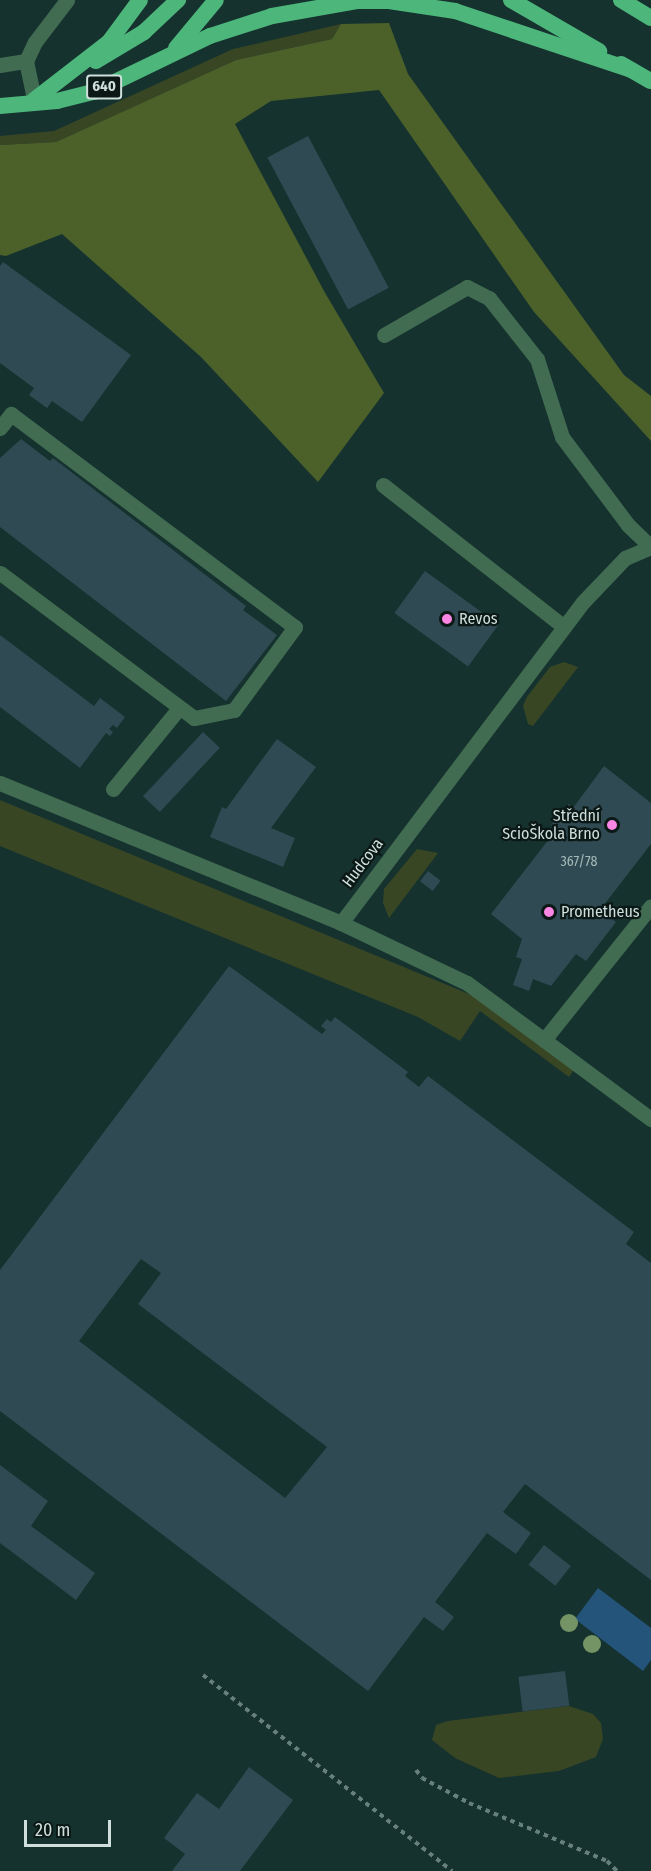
<!DOCTYPE html>
<meta charset="utf-8">
<style>
body{margin:0}
#map{position:relative;width:651px;height:1871px;overflow:hidden;background:#15322f;font-family:"Fira Sans Condensed",sans-serif}
div>[style]{position:absolute}
.green>*{inset:0;background:#394624}
.forest>*{inset:0;background:#4c602a}
.water>*{inset:0;background:#24547a}
.building>*{inset:0;background:#2f4a52;transform-origin:0 0}
.path>*{height:4px;margin-top:-2px;transform-origin:0;background:repeating-linear-gradient(90deg,#68807d 0 4.5px,transparent 0 9px)}
.service>*{height:15px;margin:-7.5px;padding:0 7.5px;transform-origin:7.5px;border-radius:7.5px;background:#426c51}
.minor>*{height:15px;margin:-7.5px;padding:0 7.5px;transform-origin:7.5px;border-radius:7.5px;background:#426c51}
.trunk>*{height:16px;margin:-8px;padding:0 8px;transform-origin:8px;border-radius:8px;background:#4db67b}
.trees>*{width:18px;height:18px;margin:-9px;border-radius:50%;background:#759465}
.dots>*{width:16px;height:16px;translate:-50% -50%;box-sizing:border-box;border:3px solid #0b1816;border-radius:50%}
span{translate:-50% -50%;white-space:nowrap;text-align:center;line-height:1.15;-webkit-text-stroke:4.5px #0b1816;paint-order:stroke}
.number-label{font-size:14px;color:#a6baba}
.number-label span{-webkit-text-stroke-width:0}
.shield-label span{padding:2px 4px;background:#0b1816;border:2px solid;border-radius:4px;-webkit-text-stroke-width:0}
.shield-label{font-size:15px;color:#cedfdc;font-weight:700}
.poi-label{font-size:16px;color:#cedfdc}
.left{translate:0 -50%;text-align:left}
.right{translate:-100% -50%;text-align:right}
.street-label{font-size:16px;color:#cedfdc}
.scale{position:absolute;left:24px;top:1820px;width:87px;height:27px;box-sizing:border-box;border:3px solid #cedfdc;border-top:0;padding-left:8px;font-size:18px;line-height:21px;white-space:nowrap;color:#cedfdc;-webkit-text-stroke:4px #0b1816;paint-order:stroke}
</style>
<div id="map">
<div class="green">
<div style="clip-path:polygon(341px 24px,332px 39px,236px 60px,56px 142px,0 145px,0 136px,54px 131px,233px 49px)"></div>
<div style="clip-path:polygon(564px 662px,578px 667px,533px 726px,528px 724px,523px 706px,527px 697px,550px 667px)"></div>
<div style="clip-path:polygon(0 800px,481px 999px,576px 1067px,569px 1077px,480px 1011px,460px 1041px,418px 1017px,0 846px)"></div>
<div style="clip-path:polygon(417px 849px,438px 853px,389px 918px,383px 903px,384px 889px)"></div>
<div style="clip-path:polygon(569px 1706px,593px 1714px,601px 1723px,603px 1739px,596px 1757px,559px 1771px,499px 1778px,455px 1758px,432px 1740px,436px 1725px,448px 1721px)"></div>
</div>
<div class="forest">
<div style="clip-path:polygon(389px 23px,408px 74px,624px 375px,651px 396px,651px 441px,534px 312px,379px 90px,271px 101px,235px 124px,324px 291px,384px 393px,318px 482px,201px 357px,62px 234px,6px 256px,0 255px,0 145px,56px 142px,236px 60px,332px 39px,341px 24px)"></div>
</div>
<div class="water">
<div style="clip-path:polygon(598px 1588px,651px 1628px,651px 1660px,643px 1671px,575px 1619px)"></div>
</div>
<div class="building">
<div style="left:308px;top:136px;width:172px;height:46px;rotate:62deg"></div>
<div style="clip-path:polygon(3px 262px,131px 355px,82px 422px,52px 401px,47px 408px,29px 395px,34px 388px,0 363px,0 266px)"></div>
<div style="clip-path:polygon(21px 439px,50px 461px,53px 458px,246px 606px,243px 610px,277px 635px,226px 701px,0 527px,0 458px)"></div>
<div style="left:425px;top:571px;width:91px;height:52px;rotate:36deg"></div>
<div style="clip-path:polygon(0 635px,94px 706px,100px 698px,125px 717px,117px 728px,113px 725px,109px 729px,113px 732px,110px 736px,106px 733px,80px 768px,0 707px)"></div>
<div style="left:203px;top:732px;width:23px;height:88px;rotate:43deg"></div>
<div style="clip-path:polygon(277px 739px,316px 767px,271px 828px,295px 838px,283px 867px,210px 837px,222px 807px,226px 809px)"></div>
<div style="clip-path:polygon(604px 766px,651px 803px,651px 844px,600px 910px,616px 922px,586px 961px,576px 954px,551px 986px,533px 979px,529px 991px,513px 985px,522px 959px,516px 957px,522px 939px,491px 914px,556px 830px,551px 825px,569px 804px,573px 808px)"></div>
<div style="left:428px;top:871px;width:16px;height:13px;rotate:38deg"></div>
<div style="clip-path:polygon(evenodd,229px 966px,322px 1034px,326px 1030px,321px 1026px,327px 1019px,331px 1022px,335px 1017px,408px 1072px,405px 1076px,419px 1087px,428px 1076px,634px 1232px,626px 1244px,651px 1263px,651px 1580px,525px 1484px,503px 1512px,531px 1533px,516px 1554px,487px 1533px,435px 1602px,454px 1617px,443px 1631px,424px 1617px,368px 1691px,0 1411px,0 1270px,229px 966px,141px 1259px,161px 1273px,138px 1304px,327px 1447px,285px 1498px,79px 1341px,141px 1259px)"></div>
<div style="clip-path:polygon(0 1465px,48px 1501px,31px 1526px,95px 1573px,76px 1600px,0 1543px)"></div>
<div style="left:544px;top:1545px;width:34px;height:25px;rotate:38deg"></div>
<div style="left:565px;top:1671px;width:35px;height:47px;rotate:83deg"></div>
<div style="clip-path:polygon(249px 1767px,293px 1800px,240px 1871px,172px 1871px,185px 1854px,164px 1838px,197px 1793px,219px 1809px)"></div>
</div>
<div class="path">
<div style="left:203px;top:1675px;width:317px;rotate:38.2deg"></div>
<div style="left:416px;top:1770px;width:10px;rotate:53deg"></div>
<div style="left:422px;top:1778px;width:53px;rotate:28deg"></div>
<div style="left:469px;top:1803px;width:150px;rotate:22.8deg"></div>
<div style="left:607px;top:1861px;width:14px;rotate:45deg"></div>
</div>
<div class="service">
<div style="left:26px;top:61px;width:21px;rotate:-65deg"></div>
<div style="left:35px;top:42px;width:53px;rotate:-52.7deg"></div>
<div style="left:0;top:65px;width:26px;rotate:-9deg"></div>
<div style="left:26px;top:61px;width:40px;rotate:78deg"></div>
<div style="left:384px;top:335px;width:96px;rotate:-30deg"></div>
<div style="left:467px;top:287px;width:25px;rotate:27deg"></div>
<div style="left:489px;top:298px;width:78px;rotate:51.8deg"></div>
<div style="left:537px;top:359px;width:82px;rotate:72.2deg"></div>
<div style="left:562px;top:437px;width:110px;rotate:53.1deg"></div>
<div style="left:628px;top:525px;width:32px;rotate:44deg"></div>
<div style="left:0;top:428px;width:18px;rotate:-52deg"></div>
<div style="left:11px;top:414px;width:355px;rotate:36.9deg"></div>
<div style="left:295px;top:627px;width:103px;rotate:126.3deg"></div>
<div style="left:234px;top:710px;width:41px;rotate:168.7deg"></div>
<div style="left:194px;top:718px;width:242px;rotate:-143.2deg"></div>
<div style="left:383px;top:485px;width:230px;rotate:38.1deg"></div>
<div style="left:113px;top:789px;width:104px;rotate:-50.8deg"></div>
<div style="left:341px;top:923px;width:140px;rotate:25.5deg"></div>
<div style="left:467px;top:983px;width:229px;rotate:36.5deg"></div>
<div style="left:544px;top:1040px;width:171px;rotate:-51.4deg"></div>
</div>
<div class="minor">
<div style="left:0;top:783px;width:369px;rotate:22.3deg"></div>
<div style="left:341px;top:923px;width:402px;rotate:-53deg"></div>
<div style="left:583px;top:602px;width:61px;rotate:-46.3deg"></div>
<div style="left:625px;top:558px;width:28px;rotate:-23deg"></div>
</div>
<div class="trunk">
<div style="left:511px;top:0;width:102px;rotate:30.1deg"></div>
<div style="left:621px;top:0;width:35px;rotate:31deg"></div>
<div style="left:176px;top:48px;width:62px;rotate:-50.2deg"></div>
<div style="left:96px;top:61px;width:56px;rotate:-31.1deg"></div>
<div style="left:144px;top:32px;width:47px;rotate:-43.3deg"></div>
<div style="left:621px;top:64px;width:34px;rotate:30deg"></div>
<div style="left:34px;top:100px;width:95px;rotate:-37.7deg"></div>
<div style="left:109px;top:42px;width:52px;rotate:-53.6deg"></div>
<div style="left:0;top:106px;width:57px;rotate:-5deg"></div>
<div style="left:57px;top:101px;width:38px;rotate:-14deg"></div>
<div style="left:94px;top:92px;width:129px;rotate:-25.8deg"></div>
<div style="left:210px;top:36px;width:65px;rotate:-17.9deg"></div>
<div style="left:272px;top:16px;width:86px;rotate:-10deg"></div>
<div style="left:357px;top:1px;width:32px"></div>
<div style="left:389px;top:1px;width:67px;rotate:8.6deg"></div>
<div style="left:455px;top:11px;width:186px;rotate:18.5deg"></div>
</div>
<div class="trees">
<div style="left:569px;top:1623px"></div>
<div style="left:592px;top:1644px"></div>
</div>
<div class="dots">
<div style="left:447px;top:619px;background:#fc86e3"></div>
<div style="left:612px;top:825px;background:#fc86e3"></div>
<div style="left:549px;top:912px;background:#fc86e3"></div>
</div>
<div class="number-label">
<span style="left:579px;top:862px">367/78</span>
</div>
<div class="shield-label">
<span style="left:104px;top:87px">640</span>
</div>
<div class="poi-label">
<span class="left" style="left:459px;top:619px">Revos</span>
<span class="right" style="left:600px;top:825px">Střední<br>ScioŠkola Brno</span>
<span class="left" style="left:561px;top:912px">Prometheus</span>
</div>
<div class="street-label">
<span style="left:363px;top:863px;rotate:-53deg">Hudcova</span>
</div>
<div class="scale">20 m</div>
</div>
